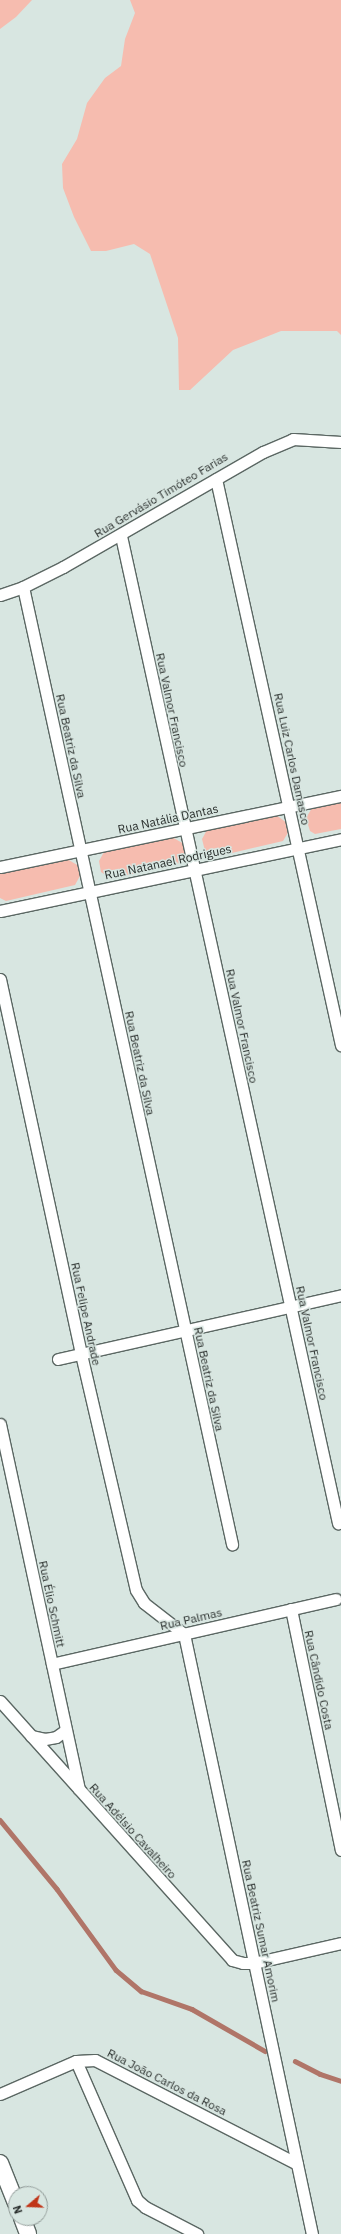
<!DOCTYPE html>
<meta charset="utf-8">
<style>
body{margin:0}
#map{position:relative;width:341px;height:2234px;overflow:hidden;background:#d8e6e1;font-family:"IBM Plex Sans",sans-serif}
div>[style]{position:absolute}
.green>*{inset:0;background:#f6bcaf}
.stream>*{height:4.5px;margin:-2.25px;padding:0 2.25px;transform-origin:2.25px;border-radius:2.25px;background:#b07568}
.roads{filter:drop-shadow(1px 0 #5b6763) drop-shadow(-1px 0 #5b6763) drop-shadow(0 1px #5b6763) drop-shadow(0 -1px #5b6763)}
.street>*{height:11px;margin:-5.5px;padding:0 5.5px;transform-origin:5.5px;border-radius:5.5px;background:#fff}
.secondary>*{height:16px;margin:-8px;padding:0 8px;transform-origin:8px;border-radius:8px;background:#fff}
span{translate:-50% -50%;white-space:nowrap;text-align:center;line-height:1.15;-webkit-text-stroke:3px #d8e6e1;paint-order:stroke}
.street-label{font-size:12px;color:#292e2c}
.north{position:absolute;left:8px;top:2186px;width:40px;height:40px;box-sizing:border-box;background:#d8e6e1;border:1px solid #929c99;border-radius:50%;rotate:251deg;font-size:11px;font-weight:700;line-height:16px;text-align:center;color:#292e2c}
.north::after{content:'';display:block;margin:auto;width:14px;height:18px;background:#c03518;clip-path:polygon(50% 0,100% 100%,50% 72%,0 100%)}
</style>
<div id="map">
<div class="green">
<div style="clip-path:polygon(0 0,32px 0,16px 17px,0 29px)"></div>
<div style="clip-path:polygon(130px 0,341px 0,341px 335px,337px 331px,281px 331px,233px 350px,190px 390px,179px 390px,178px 338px,150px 254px,134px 244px,106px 251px,91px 251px,74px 217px,63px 188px,62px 164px,77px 139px,87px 103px,105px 78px,121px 66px,125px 39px,135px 13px)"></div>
<div style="clip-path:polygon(341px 801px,341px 829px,315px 834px,310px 831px,306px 818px,312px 808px)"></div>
<div style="clip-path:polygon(276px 815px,287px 823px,289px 831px,283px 841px,215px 857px,205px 851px,202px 839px,207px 830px)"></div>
<div style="clip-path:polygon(172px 837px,184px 844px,186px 852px,180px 863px,111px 879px,101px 872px,99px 861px,104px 852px)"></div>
<div style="clip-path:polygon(67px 859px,79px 866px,81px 874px,75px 885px,6px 901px,0 898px,0 874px)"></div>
</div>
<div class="stream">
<div style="left:0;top:1820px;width:89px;rotate:50.4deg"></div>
<div style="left:57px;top:1889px;width:100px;rotate:53.9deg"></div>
<div style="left:116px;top:1970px;width:33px;rotate:40deg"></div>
<div style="left:141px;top:1991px;width:54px;rotate:19.4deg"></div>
<div style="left:192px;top:2009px;width:84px;rotate:29.9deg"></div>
<div style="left:295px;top:2061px;width:28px;rotate:27deg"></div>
<div style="left:320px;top:2074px;width:22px;rotate:18deg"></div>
</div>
<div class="roads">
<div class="street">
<div style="left:216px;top:479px;width:580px;rotate:77.55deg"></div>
<div style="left:121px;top:536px;width:1011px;rotate:77.6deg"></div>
<div style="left:23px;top:587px;width:980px;rotate:77.68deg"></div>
<div style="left:0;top:595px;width:24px;rotate:-19deg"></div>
<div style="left:23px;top:587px;width:45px;rotate:-26.6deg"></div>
<div style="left:63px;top:567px;width:231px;rotate:-29.9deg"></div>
<div style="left:263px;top:452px;width:33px;rotate:-23deg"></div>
<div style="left:293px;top:439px;width:48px;rotate:3.6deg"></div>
<div style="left:0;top:867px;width:348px;rotate:-11.8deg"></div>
<div style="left:0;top:911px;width:349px;rotate:-11.9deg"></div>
<div style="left:0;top:979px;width:384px;rotate:77.8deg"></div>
<div style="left:81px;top:1354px;width:242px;rotate:76.9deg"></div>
<div style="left:136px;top:1590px;width:15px;rotate:58deg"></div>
<div style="left:144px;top:1603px;width:51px;rotate:37.8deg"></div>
<div style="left:184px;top:1634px;width:614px;rotate:77.96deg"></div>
<div style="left:58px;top:1359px;width:290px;rotate:-12.7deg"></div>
<div style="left:0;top:1424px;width:373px;rotate:77.8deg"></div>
<div style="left:291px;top:1609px;width:246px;rotate:78.3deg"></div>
<div style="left:52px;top:1664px;width:291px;rotate:-12.9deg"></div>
<div style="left:0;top:1701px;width:348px;rotate:48.1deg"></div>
<div style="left:232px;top:1960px;width:11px;rotate:15deg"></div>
<div style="left:243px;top:1963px;width:11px"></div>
<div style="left:254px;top:1963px;width:89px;rotate:-12.9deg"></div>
<div style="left:31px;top:1736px;width:14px;rotate:12deg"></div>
<div style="left:45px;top:1739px;width:11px;rotate:-10deg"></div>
<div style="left:56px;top:1737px;width:12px;rotate:-35deg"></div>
<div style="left:76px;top:2061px;width:152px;rotate:66.3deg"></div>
<div style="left:137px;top:2200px;width:11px;rotate:41deg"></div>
<div style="left:145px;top:2207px;width:59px;rotate:27.4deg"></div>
<div style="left:0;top:2094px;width:83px;rotate:-23.5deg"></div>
<div style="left:76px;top:2061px;width:19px;rotate:-3deg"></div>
<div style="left:95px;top:2060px;width:227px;rotate:27.2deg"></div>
</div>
<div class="secondary">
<div style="left:0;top:2163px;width:43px;rotate:68.2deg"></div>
<div style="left:22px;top:2218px;width:17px;rotate:69deg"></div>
</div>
</div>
<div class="street-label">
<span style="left:161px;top:495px;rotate:-31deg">Rua Gervásio Timóteo Farias</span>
<span style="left:172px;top:710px;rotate:78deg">Rua Valmor Francisco</span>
<span style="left:71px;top:746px;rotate:78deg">Rua Beatriz da Silva</span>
<span style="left:292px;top:759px;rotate:78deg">Rua Luiz Carlos Damasco</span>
<span style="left:168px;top:819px;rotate:-12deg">Rua Natália Dantas</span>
<span style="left:168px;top:862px;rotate:-12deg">Rua Natanael Rodrigues</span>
<span style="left:242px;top:1026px;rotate:78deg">Rua Valmor Francisco</span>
<span style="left:140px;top:1063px;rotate:78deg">Rua Beatriz da Silva</span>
<span style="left:86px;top:1314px;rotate:78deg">Rua Felipe Andrade</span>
<span style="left:312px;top:1343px;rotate:78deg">Rua Valmor Francisco</span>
<span style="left:209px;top:1379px;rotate:78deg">Rua Beatriz da Silva</span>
<span style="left:52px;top:1604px;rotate:78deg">Rua Élio Schmitt</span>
<span style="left:191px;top:1619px;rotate:-13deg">Rua Palmas</span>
<span style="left:319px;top:1680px;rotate:78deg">Rua Cândido Costa</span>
<span style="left:133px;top:1831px;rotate:48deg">Rua Adélsio Cavalheiro</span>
<span style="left:261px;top:1931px;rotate:78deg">Rua Beatriz Sumar Amorim</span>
<span style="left:167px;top:2082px;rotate:27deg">Rua João Carlos da Rosa</span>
</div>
<div class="north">N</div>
</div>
